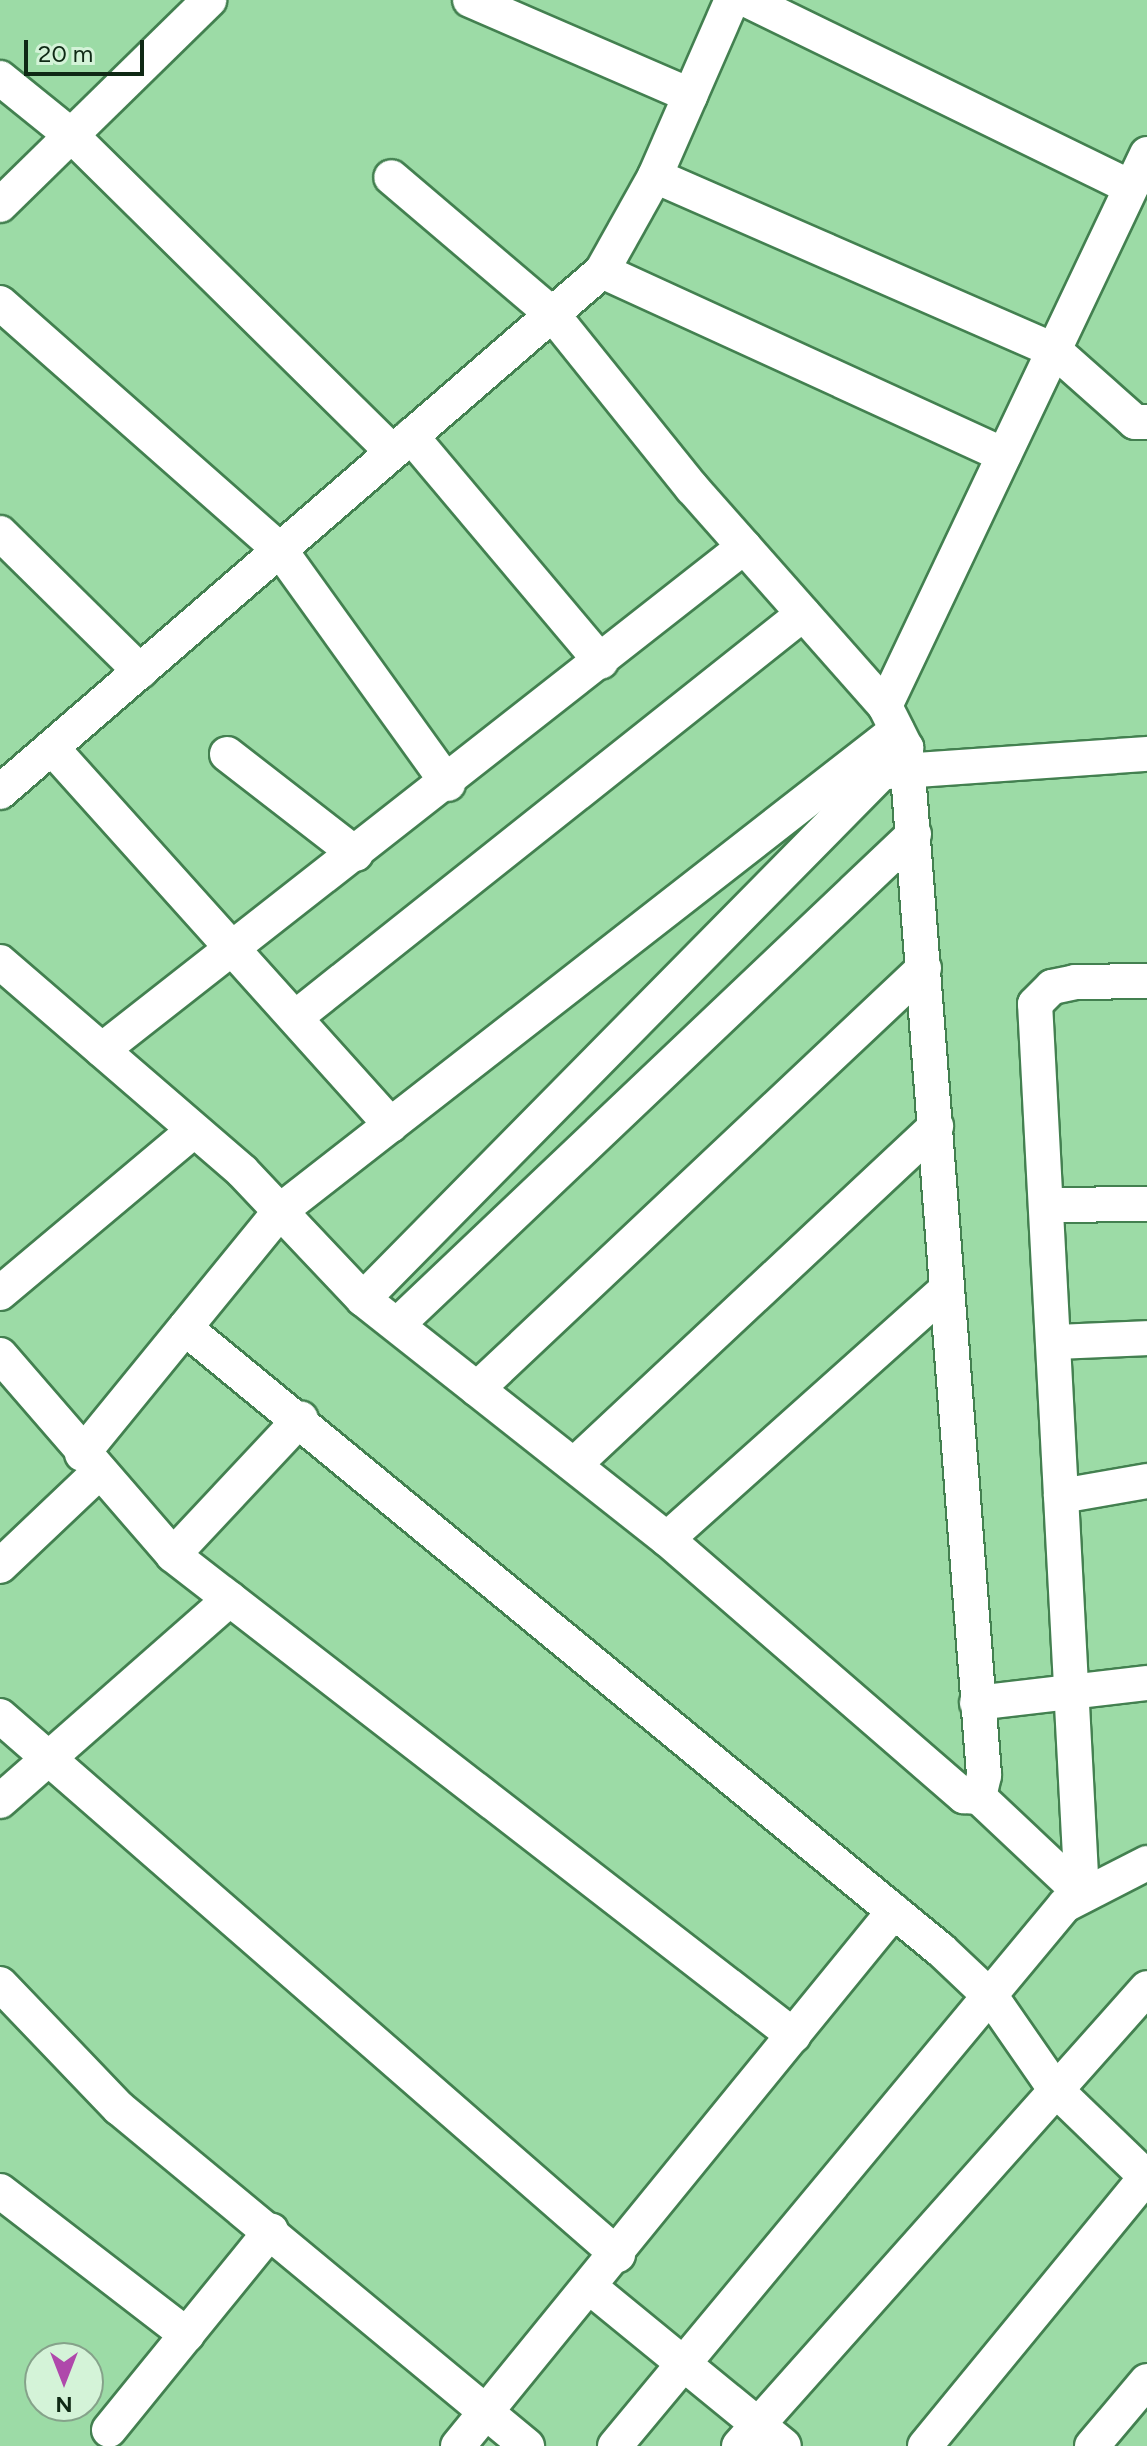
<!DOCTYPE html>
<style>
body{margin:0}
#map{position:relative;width:1147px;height:2446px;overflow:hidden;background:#9cdba6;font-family:Figtree,sans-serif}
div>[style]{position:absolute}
.roads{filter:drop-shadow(2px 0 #438050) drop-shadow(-2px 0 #438050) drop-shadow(0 2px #438050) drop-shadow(0 -2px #438050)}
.street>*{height:34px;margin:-17px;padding:0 17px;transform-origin:17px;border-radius:17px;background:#fff}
span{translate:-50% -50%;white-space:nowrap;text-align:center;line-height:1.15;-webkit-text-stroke:7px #d4f3d8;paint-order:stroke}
.north{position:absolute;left:24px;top:2342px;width:80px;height:80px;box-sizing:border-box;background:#d4f3d8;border:2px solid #85a28a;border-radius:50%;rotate:180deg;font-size:22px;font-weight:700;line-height:32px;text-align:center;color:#0f2915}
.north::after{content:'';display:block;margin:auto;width:28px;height:36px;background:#af48ab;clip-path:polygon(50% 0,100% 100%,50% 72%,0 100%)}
.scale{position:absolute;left:24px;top:40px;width:120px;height:36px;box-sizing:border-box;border:4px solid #0f2915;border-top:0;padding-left:10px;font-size:24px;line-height:28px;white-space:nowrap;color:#0f2915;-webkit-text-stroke:6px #d4f3d8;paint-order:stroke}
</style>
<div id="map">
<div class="roads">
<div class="street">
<div style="left:470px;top:0;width:240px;rotate:23.4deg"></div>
<div style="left:747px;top:0;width:427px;rotate:26deg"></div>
<div style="left:0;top:78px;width:92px;rotate:38.9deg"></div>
<div style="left:72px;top:136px;width:450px;rotate:44.6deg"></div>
<div style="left:655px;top:176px;width:435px;rotate:23.6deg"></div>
<div style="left:1054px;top:350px;width:108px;rotate:41.6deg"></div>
<div style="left:1135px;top:422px;width:12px"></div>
<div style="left:0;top:205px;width:293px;rotate:-44.4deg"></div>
<div style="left:602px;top:271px;width:442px;rotate:24.6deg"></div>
<div style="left:0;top:303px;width:373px;rotate:41.4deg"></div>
<div style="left:280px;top:550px;width:288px;rotate:54.3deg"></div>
<div style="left:411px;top:436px;width:295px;rotate:49.9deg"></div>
<div style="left:0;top:533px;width:197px;rotate:44.6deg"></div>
<div style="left:885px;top:706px;width:611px;rotate:-64.61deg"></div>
<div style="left:52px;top:748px;width:507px;rotate:48.04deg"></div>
<div style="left:227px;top:754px;width:163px;rotate:37.8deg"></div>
<div style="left:888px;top:772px;width:260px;rotate:-4deg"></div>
<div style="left:0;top:792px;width:796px;rotate:-40.87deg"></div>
<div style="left:602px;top:271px;width:109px;rotate:-60.8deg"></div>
<div style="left:655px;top:176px;width:192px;rotate:-66.4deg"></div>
<div style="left:0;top:962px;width:320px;rotate:40.8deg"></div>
<div style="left:242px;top:1171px;width:176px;rotate:46.6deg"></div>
<div style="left:363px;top:1299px;width:387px;rotate:38.3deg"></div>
<div style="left:667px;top:1539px;width:393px;rotate:40.9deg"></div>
<div style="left:964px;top:1796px;width:15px;rotate:4deg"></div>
<div style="left:979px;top:1797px;width:23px;rotate:-77deg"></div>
<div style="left:984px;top:1775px;width:1030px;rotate:-94.34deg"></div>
<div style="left:906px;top:748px;width:47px;rotate:-116.6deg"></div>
<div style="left:885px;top:706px;width:291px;rotate:-131.5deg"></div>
<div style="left:692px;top:488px;width:223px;rotate:-128.8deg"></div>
<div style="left:552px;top:314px;width:211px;rotate:-139.6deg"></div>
<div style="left:296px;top:1017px;width:648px;rotate:-38.48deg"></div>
<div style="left:102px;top:1050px;width:816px;rotate:-38.08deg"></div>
<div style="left:1049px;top:1205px;width:98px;rotate:-0.6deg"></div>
<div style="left:0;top:1293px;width:253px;rotate:-40deg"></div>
<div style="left:363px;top:1299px;width:774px;rotate:-45.42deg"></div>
<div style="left:397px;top:1325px;width:713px;rotate:-43.52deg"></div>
<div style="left:185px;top:1328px;width:979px;rotate:39.45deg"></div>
<div style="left:941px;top:1950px;width:70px;rotate:43.3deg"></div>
<div style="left:992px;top:1998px;width:111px;rotate:55.3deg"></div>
<div style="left:1055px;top:2089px;width:127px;rotate:44deg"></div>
<div style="left:1056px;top:1342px;width:91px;rotate:-2.5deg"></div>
<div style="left:0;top:1355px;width:264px;rotate:49.1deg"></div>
<div style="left:173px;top:1555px;width:785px;rotate:37.76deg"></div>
<div style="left:477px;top:1389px;width:614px;rotate:-43.28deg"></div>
<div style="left:82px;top:1454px;width:313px;rotate:-50.8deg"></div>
<div style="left:280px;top:1211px;width:782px;rotate:-37.94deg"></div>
<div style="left:574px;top:1465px;width:496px;rotate:-43.1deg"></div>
<div style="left:1061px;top:1496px;width:87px;rotate:-9.9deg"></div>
<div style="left:667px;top:1539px;width:375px;rotate:-41.8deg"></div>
<div style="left:173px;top:1555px;width:187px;rotate:-46.9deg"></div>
<div style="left:0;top:1566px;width:135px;rotate:-43.5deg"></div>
<div style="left:977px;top:1703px;width:171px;rotate:-6.7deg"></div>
<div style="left:0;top:1716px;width:820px;rotate:41.09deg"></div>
<div style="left:979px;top:1797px;width:141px;rotate:43.3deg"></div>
<div style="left:0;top:1801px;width:306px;rotate:-41.3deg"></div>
<div style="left:1082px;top:1894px;width:891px;rotate:-93.02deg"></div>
<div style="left:1035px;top:1004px;width:24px;rotate:-45deg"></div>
<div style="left:1052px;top:987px;width:24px;rotate:-12deg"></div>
<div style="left:1075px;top:982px;width:72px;rotate:-0.8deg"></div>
<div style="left:0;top:1984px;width:172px;rotate:46.2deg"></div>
<div style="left:119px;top:2108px;width:530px;rotate:39.64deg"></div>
<div style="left:0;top:2191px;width:236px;rotate:37.6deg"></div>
<div style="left:591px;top:2288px;width:249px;rotate:39.3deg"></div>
<div style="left:109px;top:2430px;width:257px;rotate:-50.9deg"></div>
<div style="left:458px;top:2446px;width:690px;rotate:-50.82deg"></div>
<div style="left:615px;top:2446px;width:704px;rotate:-50.25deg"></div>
<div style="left:1065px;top:1905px;width:92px;rotate:-27.1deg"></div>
<div style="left:739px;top:2446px;width:613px;rotate:-48.3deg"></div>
<div style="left:925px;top:2446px;width:350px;rotate:-50.6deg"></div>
<div style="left:1092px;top:2446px;width:85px;rotate:-49.8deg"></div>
</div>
</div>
<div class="north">N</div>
<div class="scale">20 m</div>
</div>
